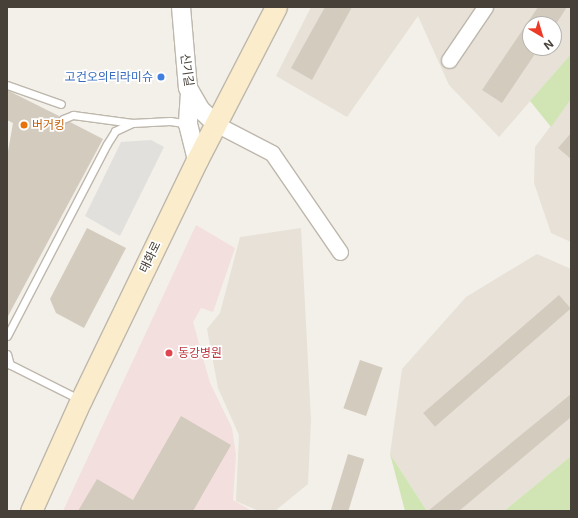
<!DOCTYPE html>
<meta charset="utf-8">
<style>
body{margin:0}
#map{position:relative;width:578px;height:518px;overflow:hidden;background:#f3f0e9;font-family:Inter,"Noto Sans KR",sans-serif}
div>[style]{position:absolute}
.residential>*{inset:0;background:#e7e1d7}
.medical>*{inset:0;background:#f3dfdd}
.green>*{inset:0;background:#d1e5b4}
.parking>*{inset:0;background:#e2e0dd}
.building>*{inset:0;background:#d4cbbf;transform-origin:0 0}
.roads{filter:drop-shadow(1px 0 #beb7ac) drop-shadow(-1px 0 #beb7ac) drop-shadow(0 1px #beb7ac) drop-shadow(0 -1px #beb7ac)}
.service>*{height:7px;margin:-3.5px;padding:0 3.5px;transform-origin:3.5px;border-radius:3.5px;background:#fff}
.minor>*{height:15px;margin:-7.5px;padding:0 7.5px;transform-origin:7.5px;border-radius:7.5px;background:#fff}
.tertiary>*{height:18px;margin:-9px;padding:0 9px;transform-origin:9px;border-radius:9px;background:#fff}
.secondary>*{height:21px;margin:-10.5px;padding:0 10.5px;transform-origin:10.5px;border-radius:10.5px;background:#fbedcb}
.dots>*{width:11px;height:11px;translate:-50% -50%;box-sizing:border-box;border:2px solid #fff;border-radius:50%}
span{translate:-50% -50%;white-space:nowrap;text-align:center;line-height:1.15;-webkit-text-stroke:3.5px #fff;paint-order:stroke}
.street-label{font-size:12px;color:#464038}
.shop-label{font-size:12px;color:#366cbe}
.right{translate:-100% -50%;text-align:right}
.food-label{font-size:12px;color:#c56008}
.left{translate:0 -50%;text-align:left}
.health-label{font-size:12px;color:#be3a42}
.frame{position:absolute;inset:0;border:8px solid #464038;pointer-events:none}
.north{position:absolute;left:522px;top:16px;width:40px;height:40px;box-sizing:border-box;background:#fff;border:1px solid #b5b3af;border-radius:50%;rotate:142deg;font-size:11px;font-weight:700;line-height:16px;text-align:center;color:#464038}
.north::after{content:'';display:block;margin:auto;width:14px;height:18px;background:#ec3a26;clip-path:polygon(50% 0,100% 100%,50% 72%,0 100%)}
</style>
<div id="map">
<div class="residential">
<div style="clip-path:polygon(evenodd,311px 7px,571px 7px,571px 54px,499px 137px,449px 85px,418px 16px,347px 117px,276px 76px,311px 7px,530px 24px,554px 24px,554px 48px,530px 48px,530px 24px)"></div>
<div style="clip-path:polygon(571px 99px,571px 242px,551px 233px,534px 183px,535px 147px)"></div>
<div style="clip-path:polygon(301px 228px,311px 420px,308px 484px,275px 511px,259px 511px,236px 501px,239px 435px,218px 388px,207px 329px,220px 313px,240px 237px)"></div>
<div style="clip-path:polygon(537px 254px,571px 269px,571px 456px,504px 511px,427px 511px,390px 454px,402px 369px,466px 297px)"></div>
</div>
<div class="medical">
<div style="clip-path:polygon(196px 225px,235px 248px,213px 312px,201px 308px,193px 322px,210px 383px,232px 428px,236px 455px,233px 500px,252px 511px,63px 511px)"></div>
</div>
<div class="green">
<div style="clip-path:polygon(571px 54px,571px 99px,551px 127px,530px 101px)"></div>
<div style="clip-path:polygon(390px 454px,427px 511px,405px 511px)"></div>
<div style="clip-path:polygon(571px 456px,571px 511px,504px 511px)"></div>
</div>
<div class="parking">
<div style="clip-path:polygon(151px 140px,164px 147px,120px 236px,85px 216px,121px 142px)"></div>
</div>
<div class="building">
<div style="clip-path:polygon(325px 7px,352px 7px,312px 80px,291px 68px)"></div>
<div style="clip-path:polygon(538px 7px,567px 7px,556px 24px,530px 24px,530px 48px,539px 48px,502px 103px,482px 90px)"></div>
<div style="clip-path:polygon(7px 90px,59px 116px,60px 123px,70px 122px,103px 139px,7px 318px,7px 157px,13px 123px,7px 120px)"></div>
<div style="clip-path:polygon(571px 133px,571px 159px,558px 148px)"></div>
<div style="clip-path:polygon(87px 228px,126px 248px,84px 328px,56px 313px,50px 299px)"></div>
<div style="left:559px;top:295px;width:18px;height:180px;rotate:49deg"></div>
<div style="left:360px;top:360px;width:24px;height:51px;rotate:19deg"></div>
<div style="clip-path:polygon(571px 394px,571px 417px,459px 511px,428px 511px)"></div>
<div style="clip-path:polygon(181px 416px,231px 445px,193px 511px,78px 511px,97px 479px,133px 500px)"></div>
<div style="left:348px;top:454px;width:17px;height:59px;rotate:17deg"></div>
</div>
<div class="roads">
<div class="service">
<div style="left:7px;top:85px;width:57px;rotate:19.4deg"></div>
<div style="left:63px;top:119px;width:11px;rotate:-22deg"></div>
<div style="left:73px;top:115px;width:60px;rotate:7.7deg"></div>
<div style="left:132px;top:123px;width:38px;rotate:-3deg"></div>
<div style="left:170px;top:121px;width:18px;rotate:9deg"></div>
<div style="left:7px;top:336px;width:216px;rotate:-62.5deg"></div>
<div style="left:107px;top:144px;width:15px;rotate:-58deg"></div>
<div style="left:115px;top:131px;width:19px;rotate:-25deg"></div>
<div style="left:7px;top:354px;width:11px;rotate:75deg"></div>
<div style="left:7px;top:363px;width:80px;rotate:26.6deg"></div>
</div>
<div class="minor">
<div style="left:449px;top:60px;width:64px;rotate:-55.8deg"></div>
<div style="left:216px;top:124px;width:63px;rotate:27.4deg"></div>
<div style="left:272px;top:153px;width:120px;rotate:55.5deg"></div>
</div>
<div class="tertiary">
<div style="left:181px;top:7px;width:81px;rotate:85.1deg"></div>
<div style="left:188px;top:88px;width:24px;rotate:60deg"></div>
<div style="left:200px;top:109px;width:22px;rotate:43deg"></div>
<div style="left:190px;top:93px;width:31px;rotate:94deg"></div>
<div style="left:188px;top:124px;width:37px;rotate:76deg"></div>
</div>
<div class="secondary">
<div style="left:31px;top:511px;width:122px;rotate:-65.8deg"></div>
<div style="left:81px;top:400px;width:267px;rotate:-64.2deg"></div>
<div style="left:197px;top:160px;width:172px;rotate:-62.7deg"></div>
</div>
</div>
<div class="dots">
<div style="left:161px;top:77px;background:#3f7fe0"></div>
<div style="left:24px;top:125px;background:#e8710a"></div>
<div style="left:169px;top:353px;background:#e0444e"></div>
</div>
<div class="street-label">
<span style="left:187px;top:70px;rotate:82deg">신기길</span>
<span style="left:150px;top:257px;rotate:-64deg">태화로</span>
</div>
<div class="shop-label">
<span class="right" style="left:153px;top:77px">고건오의티라미슈</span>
</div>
<div class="food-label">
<span class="left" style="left:32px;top:125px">버거킹</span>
</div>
<div class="health-label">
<span class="left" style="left:178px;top:353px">동강병원</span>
</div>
<div class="frame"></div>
<div class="north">N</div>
</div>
